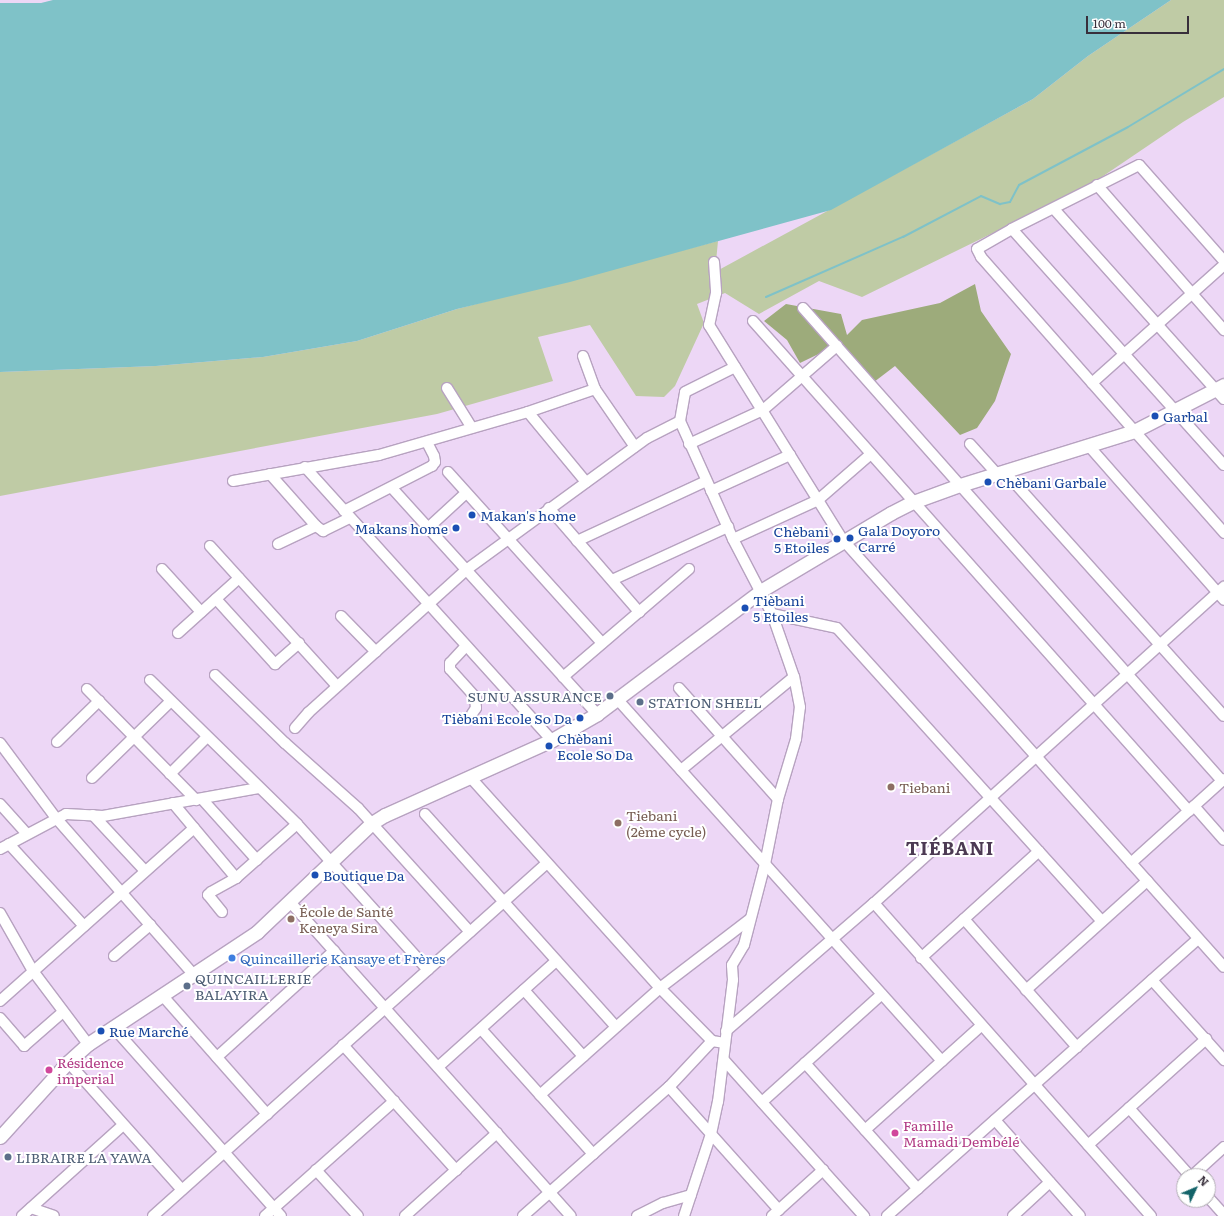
<!DOCTYPE html>
<meta charset="utf-8">
<style>
body{margin:0}
#map{position:relative;width:1224px;height:1216px;overflow:hidden;background:#edd7f6;font-family:Literata,serif}
div>[style]{position:absolute}
.green>*{inset:0;background:#bfcba5}
.forest>*{inset:0;background:#9dab7b}
.water>*{inset:0;background:#7fc2c8}
.stream>*{height:2px;margin:-1px;padding:0 1px;transform-origin:1px;border-radius:1px;background:#7fc2c8}
.roads{filter:drop-shadow(1px 0 #b7a2c0) drop-shadow(-1px 0 #b7a2c0) drop-shadow(0 1px #b7a2c0) drop-shadow(0 -1px #b7a2c0)}
.minor>*{height:10px;margin:-5px;padding:0 5px;transform-origin:5px;border-radius:5px;background:#fff}
.major>*{height:13px;margin:-6.5px;padding:0 6.5px;transform-origin:6.5px;border-radius:6.5px;background:#fff}
.dots>*{width:11px;height:11px;translate:-50% -50%;box-sizing:border-box;border:2px solid #fff;border-radius:50%}
span{translate:-50% -50%;white-space:nowrap;text-align:center;line-height:1.15;-webkit-text-stroke:4px #fff;paint-order:stroke}
.transit-label{font-size:14px;color:#164399}
.left{translate:0 -50%;text-align:left}
.right{translate:-100% -50%;text-align:right}
.service-label{font-size:14px;color:#4e5e75}
.education-label{font-size:14px;color:#785e54}
.shop-label{font-size:14px;color:#366cbe}
.hotel-label{font-size:14px;color:#b23c85}
.district-label{font-size:18px;color:#4c3a53;font-weight:700;letter-spacing:1px}
.north{position:absolute;left:1176px;top:1168px;width:40px;height:40px;box-sizing:border-box;background:#fff;border:1px solid #afacb1;border-radius:50%;rotate:46deg;font-size:11px;font-weight:700;line-height:16px;text-align:center;color:#382f3b}
.north::after{content:'';display:block;margin:auto;width:14px;height:18px;background:#136369;clip-path:polygon(50% 0,100% 100%,50% 72%,0 100%)}
.scale{position:absolute;left:1086px;top:16px;width:103px;height:18px;box-sizing:border-box;border:2px solid #382f3b;border-top:0;padding-left:5px;font-size:12px;line-height:14px;white-space:nowrap;color:#382f3b;-webkit-text-stroke:3px #fff;paint-order:stroke}
</style>
<div id="map">
<div class="green">
<div style="clip-path:polygon(1171px 0,1224px 0,1224px 97px,1183px 122px,1087px 187px,862px 297px,819px 281px,759px 314px,725px 293px,697px 304px,704px 323px,675px 386px,664px 397px,636px 396px,590px 325px,538px 337px,553px 381px,437px 414px,0 496px,0 372px,156px 366px,263px 357px,357px 341px,457px 309px,718px 241px,715px 272px,1033px 99px,1088px 56px)"></div>
</div>
<div class="forest">
<div style="clip-path:polygon(975px 284px,981px 311px,1011px 354px,995px 401px,977px 428px,960px 435px,895px 366px,874px 382px,831px 348px,800px 363px,787px 340px,764px 321px,786px 304px,841px 314px,847px 335px,862px 320px,940px 303px)"></div>
</div>
<div class="water">
<div style="clip-path:polygon(53px 0,1171px 0,1088px 56px,1033px 99px,831px 210px,570px 282px,457px 309px,357px 341px,263px 357px,156px 366px,0 372px,0 3px,41px 3px)"></div>
</div>
<div class="stream">
<div style="left:766px;top:297px;width:150px;rotate:-23.7deg"></div>
<div style="left:903px;top:237px;width:88px;rotate:-27.7deg"></div>
<div style="left:981px;top:196px;width:21px;rotate:23deg"></div>
<div style="left:1000px;top:204px;width:10px;rotate:-11deg"></div>
<div style="left:1010px;top:202px;width:19px;rotate:-62deg"></div>
<div style="left:1019px;top:185px;width:123px;rotate:-28deg"></div>
<div style="left:1128px;top:127px;width:112px;rotate:-31.1deg"></div>
</div>
<div class="roads">
<div class="minor">
<div style="left:1097px;top:185px;width:193px;rotate:48.8deg"></div>
<div style="left:1054px;top:209px;width:255px;rotate:48.2deg"></div>
<div style="left:1012px;top:229px;width:317px;rotate:48.1deg"></div>
<div style="left:1224px;top:261px;width:128px;rotate:-131.5deg"></div>
<div style="left:1139px;top:165px;width:142px;rotate:153.3deg"></div>
<div style="left:1012px;top:229px;width:40px;rotate:150.3deg"></div>
<div style="left:977px;top:249px;width:9px;rotate:63deg"></div>
<div style="left:981px;top:257px;width:368px;rotate:48.6deg"></div>
<div style="left:714px;top:262px;width:31px;rotate:86deg"></div>
<div style="left:716px;top:293px;width:33px;rotate:102deg"></div>
<div style="left:709px;top:325px;width:253px;rotate:58.1deg"></div>
<div style="left:843px;top:540px;width:572px;rotate:48.26deg"></div>
<div style="left:803px;top:308px;width:632px;rotate:48.46deg"></div>
<div style="left:753px;top:321px;width:656px;rotate:48.34deg"></div>
<div style="left:583px;top:356px;width:35px;rotate:70deg"></div>
<div style="left:595px;top:389px;width:70px;rotate:55.4deg"></div>
<div style="left:1092px;top:383px;width:177px;rotate:-41.8deg"></div>
<div style="left:447px;top:388px;width:47px;rotate:58deg"></div>
<div style="left:528px;top:412px;width:91px;rotate:50.4deg"></div>
<div style="left:689px;top:444px;width:81px;rotate:-24.7deg"></div>
<div style="left:763px;top:410px;width:98px;rotate:-40.9deg"></div>
<div style="left:970px;top:444px;width:39px;rotate:48deg"></div>
<div style="left:1088px;top:445px;width:206px;rotate:48.7deg"></div>
<div style="left:305px;top:467px;width:368px;rotate:47.9deg"></div>
<div style="left:1004px;top:471px;width:329px;rotate:48.1deg"></div>
<div style="left:448px;top:472px;width:230px;rotate:48deg"></div>
<div style="left:270px;top:474px;width:69px;rotate:48.5deg"></div>
<div style="left:233px;top:481px;width:148px;rotate:-10.1deg"></div>
<div style="left:379px;top:455px;width:155px;rotate:-16.1deg"></div>
<div style="left:528px;top:412px;width:71px;rotate:-18.9deg"></div>
<div style="left:392px;top:488px;width:305px;rotate:47.8deg"></div>
<div style="left:711px;top:491px;width:87px;rotate:-24.5deg"></div>
<div style="left:549px;top:508px;width:138px;rotate:49.1deg"></div>
<div style="left:344px;top:511px;width:99px;rotate:-27.1deg"></div>
<div style="left:432px;top:466px;width:5px;rotate:-53deg"></div>
<div style="left:435px;top:462px;width:6px;rotate:-99deg"></div>
<div style="left:434px;top:456px;width:16px;rotate:-117deg"></div>
<div style="left:428px;top:528px;width:52px;rotate:-42.6deg"></div>
<div style="left:733px;top:539px;width:94px;rotate:-24.6deg"></div>
<div style="left:818px;top:500px;width:70px;rotate:-41deg"></div>
<div style="left:577px;top:541px;width:142px;rotate:-24.9deg"></div>
<div style="left:278px;top:544px;width:42px;rotate:-25.3deg"></div>
<div style="left:316px;top:526px;width:9px;rotate:36deg"></div>
<div style="left:323px;top:531px;width:30px;rotate:-26deg"></div>
<div style="left:210px;top:546px;width:189px;rotate:47.8deg"></div>
<div style="left:162px;top:569px;width:58px;rotate:47.8deg"></div>
<div style="left:612px;top:580px;width:128px;rotate:-24.6deg"></div>
<div style="left:216px;top:599px;width:88px;rotate:47.8deg"></div>
<div style="left:275px;top:664px;width:32px;rotate:-41deg"></div>
<div style="left:772px;top:614px;width:66px;rotate:12.2deg"></div>
<div style="left:837px;top:628px;width:395px;rotate:47.9deg"></div>
<div style="left:341px;top:616px;width:50px;rotate:45.8deg"></div>
<div style="left:178px;top:633px;width:82px;rotate:-42deg"></div>
<div style="left:466px;top:646px;width:23px;rotate:133deg"></div>
<div style="left:450px;top:663px;width:6px;rotate:90deg"></div>
<div style="left:450px;top:669px;width:38px;rotate:48deg"></div>
<div style="left:475px;top:697px;width:11px;rotate:85deg"></div>
<div style="left:476px;top:708px;width:7px;rotate:124deg"></div>
<div style="left:215px;top:675px;width:98px;rotate:44.2deg"></div>
<div style="left:285px;top:743px;width:98px;rotate:41.7deg"></div>
<div style="left:358px;top:808px;width:167px;rotate:47.9deg"></div>
<div style="left:563px;top:677px;width:166px;rotate:-40.6deg"></div>
<div style="left:150px;top:680px;width:206px;rotate:44.4deg"></div>
<div style="left:297px;top:824px;width:196px;rotate:48.1deg"></div>
<div style="left:679px;top:688px;width:149px;rotate:48.3deg"></div>
<div style="left:87px;top:689px;width:156px;rotate:45.5deg"></div>
<div style="left:618px;top:700px;width:485px;rotate:48.1deg"></div>
<div style="left:295px;top:728px;width:21px;rotate:-49deg"></div>
<div style="left:309px;top:712px;width:212px;rotate:-42.1deg"></div>
<div style="left:466px;top:570px;width:224px;rotate:-36.1deg"></div>
<div style="left:647px;top:438px;width:37px;rotate:-27deg"></div>
<div style="left:57px;top:742px;width:59px;rotate:-44.3deg"></div>
<div style="left:0;top:743px;width:94px;rotate:53.3deg"></div>
<div style="left:56px;top:818px;width:208px;rotate:48.7deg"></div>
<div style="left:681px;top:770px;width:146px;rotate:-39.5deg"></div>
<div style="left:170px;top:774px;width:52px;rotate:-45deg"></div>
<div style="left:92px;top:778px;width:109px;rotate:-44.3deg"></div>
<div style="left:471px;top:778px;width:283px;rotate:48deg"></div>
<div style="left:660px;top:988px;width:74px;rotate:45.5deg"></div>
<div style="left:712px;top:1041px;width:13px;rotate:9deg"></div>
<div style="left:202px;top:799px;width:82px;rotate:48deg"></div>
<div style="left:173px;top:803px;width:98px;rotate:50deg"></div>
<div style="left:0;top:804px;width:40px;rotate:48deg"></div>
<div style="left:1194px;top:806px;width:45px;rotate:48.6deg"></div>
<div style="left:425px;top:814px;width:286px;rotate:48.1deg"></div>
<div style="left:93px;top:815px;width:76px;rotate:47.1deg"></div>
<div style="left:9px;top:844px;width:111px;rotate:47.6deg"></div>
<div style="left:0;top:849px;width:75px;rotate:-27.9deg"></div>
<div style="left:66px;top:814px;width:37px;rotate:3deg"></div>
<div style="left:103px;top:816px;width:158px;rotate:-10.2deg"></div>
<div style="left:1131px;top:863px;width:125px;rotate:-42.1deg"></div>
<div style="left:290px;top:902px;width:421px;rotate:48.2deg"></div>
<div style="left:874px;top:903px;width:418px;rotate:48.5deg"></div>
<div style="left:222px;top:912px;width:22px;rotate:-129deg"></div>
<div style="left:208px;top:895px;width:4px;rotate:-45deg"></div>
<div style="left:211px;top:892px;width:29px;rotate:-29deg"></div>
<div style="left:236px;top:878px;width:81px;rotate:-41.5deg"></div>
<div style="left:0;top:913px;width:67px;rotate:60.4deg"></div>
<div style="left:33px;top:971px;width:91px;rotate:53deg"></div>
<div style="left:964px;top:919px;width:171px;rotate:48.6deg"></div>
<div style="left:114px;top:956px;width:48px;rotate:-40.7deg"></div>
<div style="left:921px;top:958px;width:159px;rotate:-42.2deg"></div>
<div style="left:1152px;top:980px;width:108px;rotate:48deg"></div>
<div style="left:524px;top:990px;width:89px;rotate:48.2deg"></div>
<div style="left:1026px;top:990px;width:163px;rotate:-42deg"></div>
<div style="left:162px;top:995px;width:159px;rotate:48.6deg"></div>
<div style="left:0;top:1001px;width:260px;rotate:-41.7deg"></div>
<div style="left:0;top:1018px;width:37px;rotate:49deg"></div>
<div style="left:24px;top:1046px;width:52px;rotate:-41.1deg"></div>
<div style="left:113px;top:1027px;width:253px;rotate:48.4deg"></div>
<div style="left:481px;top:1029px;width:168px;rotate:48.1deg"></div>
<div style="left:726px;top:1031px;width:196px;rotate:-40.9deg"></div>
<div style="left:874px;top:903px;width:472px;rotate:-42.1deg"></div>
<div style="left:343px;top:1045px;width:169px;rotate:47.9deg"></div>
<div style="left:217px;top:1057px;width:158px;rotate:-42.2deg"></div>
<div style="left:724px;top:1060px;width:210px;rotate:48.1deg"></div>
<div style="left:68px;top:1062px;width:171px;rotate:48.3deg"></div>
<div style="left:805px;top:1063px;width:169px;rotate:48.1deg"></div>
<div style="left:438px;top:1067px;width:159px;rotate:-41.9deg"></div>
<div style="left:669px;top:1087px;width:165px;rotate:48.2deg"></div>
<div style="left:540px;top:1095px;width:161px;rotate:-41.7deg"></div>
<div style="left:660px;top:988px;width:113px;rotate:-37.5deg"></div>
<div style="left:762px;top:1102px;width:161px;rotate:-42deg"></div>
<div style="left:1129px;top:1108px;width:91px;rotate:48.1deg"></div>
<div style="left:995px;top:1120px;width:128px;rotate:48.5deg"></div>
<div style="left:865px;top:1130px;width:156px;rotate:-41.9deg"></div>
<div style="left:1088px;top:1145px;width:159px;rotate:-41.9deg"></div>
<div style="left:316px;top:1170px;width:62px;rotate:47.6deg"></div>
<div style="left:1192px;top:1176px;width:43px;rotate:-42.2deg"></div>
<div style="left:1208px;top:1197px;width:24px;rotate:48deg"></div>
<div style="left:31px;top:1208px;width:24px;rotate:19deg"></div>
<div style="left:22px;top:1216px;width:136px;rotate:-42deg"></div>
<div style="left:153px;top:1216px;width:529px;rotate:-41.86deg"></div>
<div style="left:265px;top:1216px;width:173px;rotate:-41.7deg"></div>
<div style="left:405px;top:1216px;width:124px;rotate:-42.1deg"></div>
<div style="left:523px;top:1216px;width:195px;rotate:-41.5deg"></div>
<div style="left:669px;top:1087px;width:63px;rotate:-46.9deg"></div>
<div style="left:637px;top:1216px;width:29px;rotate:-27deg"></div>
<div style="left:663px;top:1203px;width:29px;rotate:-16deg"></div>
<div style="left:684px;top:1216px;width:86px;rotate:-71.8deg"></div>
<div style="left:711px;top:1134px;width:33px;rotate:-78deg"></div>
<div style="left:718px;top:1102px;width:123px;rotate:-83deg"></div>
<div style="left:733px;top:980px;width:15px;rotate:-94deg"></div>
<div style="left:732px;top:965px;width:23px;rotate:-59deg"></div>
<div style="left:744px;top:945px;width:84px;rotate:-75.5deg"></div>
<div style="left:765px;top:864px;width:66px;rotate:-78.7deg"></div>
<div style="left:778px;top:799px;width:63px;rotate:-73.3deg"></div>
<div style="left:796px;top:739px;width:32px;rotate:-83deg"></div>
<div style="left:800px;top:707px;width:31px;rotate:-101deg"></div>
<div style="left:794px;top:677px;width:67px;rotate:-109.2deg"></div>
<div style="left:772px;top:614px;width:85px;rotate:-117.5deg"></div>
<div style="left:733px;top:539px;width:129px;rotate:-114.2deg"></div>
<div style="left:680px;top:421px;width:29px;rotate:-80deg"></div>
<div style="left:685px;top:392px;width:56px;rotate:-26.6deg"></div>
<div style="left:772px;top:1216px;width:69px;rotate:-42deg"></div>
<div style="left:887px;top:1216px;width:416px;rotate:-41.7deg"></div>
<div style="left:1013px;top:1216px;width:50px;rotate:-42.6deg"></div>
</div>
<div class="major">
<div style="left:0;top:1137px;width:101px;rotate:-47.8deg"></div>
<div style="left:68px;top:1062px;width:27px;rotate:-42deg"></div>
<div style="left:88px;top:1044px;width:203px;rotate:-33.5deg"></div>
<div style="left:257px;top:932px;width:158px;rotate:-43.5deg"></div>
<div style="left:372px;top:823px;width:15px;rotate:-32deg"></div>
<div style="left:385px;top:815px;width:183px;rotate:-24.2deg"></div>
<div style="left:552px;top:740px;width:52px;rotate:-30deg"></div>
<div style="left:597px;top:714px;width:206px;rotate:-36.9deg"></div>
<div style="left:762px;top:590px;width:150px;rotate:-30.8deg"></div>
<div style="left:891px;top:513px;width:25px;rotate:-27deg"></div>
<div style="left:913px;top:502px;width:50px;rotate:-19.9deg"></div>
<div style="left:960px;top:485px;width:182px;rotate:-17.2deg"></div>
<div style="left:1134px;top:431px;width:101px;rotate:-27.1deg"></div>
</div>
</div>
<div class="dots">
<div style="left:1155px;top:416px;background:#1a4fb4"></div>
<div style="left:988px;top:482px;background:#1a4fb4"></div>
<div style="left:472px;top:515px;background:#1a4fb4"></div>
<div style="left:456px;top:528px;background:#1a4fb4"></div>
<div style="left:850px;top:538px;background:#1a4fb4"></div>
<div style="left:837px;top:539px;background:#1a4fb4"></div>
<div style="left:745px;top:608px;background:#1a4fb4"></div>
<div style="left:610px;top:696px;background:#5c6f8a"></div>
<div style="left:640px;top:702px;background:#5c6f8a"></div>
<div style="left:580px;top:718px;background:#1a4fb4"></div>
<div style="left:549px;top:746px;background:#1a4fb4"></div>
<div style="left:891px;top:787px;background:#8d6e63"></div>
<div style="left:618px;top:823px;background:#8d6e63"></div>
<div style="left:315px;top:875px;background:#1a4fb4"></div>
<div style="left:291px;top:919px;background:#8d6e63"></div>
<div style="left:232px;top:958px;background:#3f7fe0"></div>
<div style="left:187px;top:986px;background:#5c6f8a"></div>
<div style="left:101px;top:1031px;background:#1a4fb4"></div>
<div style="left:49px;top:1070px;background:#d1479c"></div>
<div style="left:895px;top:1133px;background:#d1479c"></div>
<div style="left:8px;top:1157px;background:#5c6f8a"></div>
</div>
<div class="transit-label">
<span class="left" style="left:1163px;top:416px">Garbal</span>
<span class="left" style="left:996px;top:482px">Chèbani Garbale</span>
<span class="left" style="left:480px;top:515px">Makan's home</span>
<span class="right" style="left:448px;top:528px">Makans home</span>
<span class="left" style="left:858px;top:538px">Gala Doyoro<br>Carré</span>
<span class="right" style="left:829px;top:539px">Chèbani<br>5 Etoiles</span>
<span class="left" style="left:753px;top:608px">Tièbani<br>5 Etoiles</span>
<span class="right" style="left:572px;top:718px">Tièbani Ecole So Da</span>
<span class="left" style="left:557px;top:746px">Chèbani<br>Ecole So Da</span>
<span class="left" style="left:323px;top:875px">Boutique Da</span>
<span class="left" style="left:109px;top:1031px">Rue Marché</span>
</div>
<div class="service-label">
<span class="right" style="left:602px;top:696px">SUNU ASSURANCE</span>
<span class="left" style="left:648px;top:702px">STATION SHELL</span>
<span class="left" style="left:195px;top:986px">QUINCAILLERIE<br>BALAYIRA</span>
<span class="left" style="left:16px;top:1157px">LIBRAIRE LA YAWA</span>
</div>
<div class="education-label">
<span class="left" style="left:899px;top:787px">Tiebani</span>
<span class="left" style="left:626px;top:823px">Tiebani<br>(2ème cycle)</span>
<span class="left" style="left:299px;top:919px">École de Santé<br>Keneya Sira</span>
</div>
<div class="shop-label">
<span class="left" style="left:240px;top:958px">Quincaillerie Kansaye et Frères</span>
</div>
<div class="hotel-label">
<span class="left" style="left:57px;top:1070px">Résidence<br>imperial</span>
<span class="left" style="left:903px;top:1133px">Famille<br>Mamadi Dembélé</span>
</div>
<div class="district-label">
<span style="left:950px;top:848px">TIÉBANI</span>
</div>
<div class="north">N</div>
<div class="scale">100 m</div>
</div>
